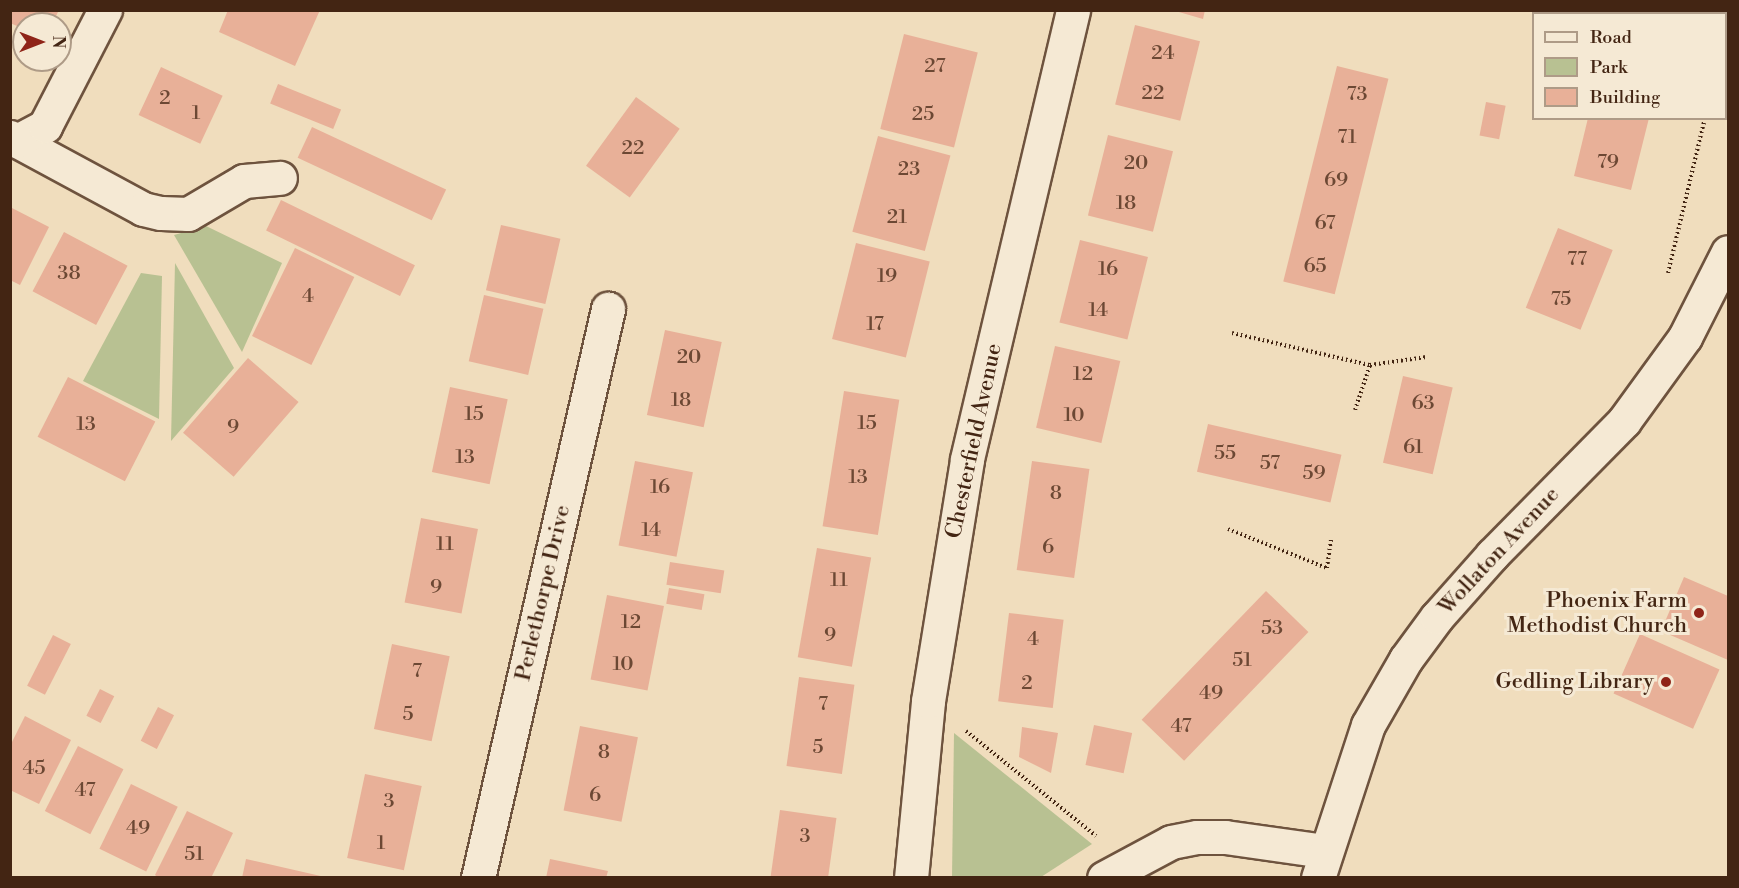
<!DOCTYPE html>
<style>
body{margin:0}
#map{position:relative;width:1739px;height:888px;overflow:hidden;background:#f0ddbd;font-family:"Libre Bodoni",serif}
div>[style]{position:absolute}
.green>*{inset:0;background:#b8c192}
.building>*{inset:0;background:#e8b098;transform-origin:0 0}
.path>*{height:4px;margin-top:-2px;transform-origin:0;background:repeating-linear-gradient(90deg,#432513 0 1.5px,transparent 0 4.5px)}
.roads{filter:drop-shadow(2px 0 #6e533e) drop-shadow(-2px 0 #6e533e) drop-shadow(0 2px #6e533e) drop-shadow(0 -2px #6e533e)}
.minor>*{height:33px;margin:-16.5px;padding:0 16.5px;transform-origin:16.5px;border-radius:16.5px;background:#f5e9d4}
.dots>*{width:16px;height:16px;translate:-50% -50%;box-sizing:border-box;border:3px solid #f5e9d4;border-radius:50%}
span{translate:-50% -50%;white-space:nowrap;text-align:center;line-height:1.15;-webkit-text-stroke:6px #f5e9d4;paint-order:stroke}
.number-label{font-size:20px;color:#6c4834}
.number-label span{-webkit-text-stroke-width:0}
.street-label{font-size:22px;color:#432513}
.poi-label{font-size:22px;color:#432513}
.right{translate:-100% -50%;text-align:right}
.frame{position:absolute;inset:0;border:12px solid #432513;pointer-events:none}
.legend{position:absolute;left:1532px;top:12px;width:195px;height:108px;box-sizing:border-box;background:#f5e9d4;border:2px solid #ae9b87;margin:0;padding:8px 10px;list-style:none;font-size:18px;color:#432513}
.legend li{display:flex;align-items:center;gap:12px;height:30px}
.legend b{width:30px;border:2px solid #ae9b87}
.north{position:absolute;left:12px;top:12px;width:60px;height:60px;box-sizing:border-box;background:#f5e9d4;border:2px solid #ae9b87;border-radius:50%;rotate:90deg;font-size:16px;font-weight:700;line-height:24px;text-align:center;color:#432513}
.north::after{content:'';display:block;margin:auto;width:21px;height:27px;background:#8f2418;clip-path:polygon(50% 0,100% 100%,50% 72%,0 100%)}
</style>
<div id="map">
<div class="green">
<div style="clip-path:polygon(206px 226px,282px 263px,242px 352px,174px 235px)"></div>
<div style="clip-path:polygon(175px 263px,234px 368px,171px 441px)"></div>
<div style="clip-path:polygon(141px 273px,162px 276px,159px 419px,83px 381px)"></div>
<div style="clip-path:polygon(954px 733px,1092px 844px,1041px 877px,952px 877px)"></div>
</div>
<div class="building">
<div style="clip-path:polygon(10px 10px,59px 10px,52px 24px,24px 24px,24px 29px,10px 23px)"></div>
<div style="clip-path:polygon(228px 10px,320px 10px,295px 66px,219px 32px)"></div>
<div style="clip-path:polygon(1172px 10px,1205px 10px,1203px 19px)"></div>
<div style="left:1616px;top:10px;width:61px;height:4px"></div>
<div style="left:1135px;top:25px;width:67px;height:82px;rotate:14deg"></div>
<div style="left:904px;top:34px;width:76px;height:98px;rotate:14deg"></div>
<div style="left:1337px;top:66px;width:53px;height:222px;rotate:14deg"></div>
<div style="left:161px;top:67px;width:68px;height:53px;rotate:25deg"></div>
<div style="left:278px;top:84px;width:68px;height:21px;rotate:22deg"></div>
<div style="left:636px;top:97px;width:54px;height:85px;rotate:36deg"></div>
<div style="left:1486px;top:102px;width:20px;height:34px;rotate:11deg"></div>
<div style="clip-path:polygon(1588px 118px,1649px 118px,1631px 190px,1574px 176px)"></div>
<div style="left:312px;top:127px;width:148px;height:34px;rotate:25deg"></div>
<div style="left:1108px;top:135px;width:67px;height:83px;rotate:14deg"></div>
<div style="left:878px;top:136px;width:75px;height:99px;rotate:15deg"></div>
<div style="left:281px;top:200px;width:149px;height:34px;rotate:26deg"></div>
<div style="clip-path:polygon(10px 207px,49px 227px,20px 285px,10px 280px)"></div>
<div style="left:501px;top:225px;width:61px;height:67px;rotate:13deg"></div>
<div style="left:1558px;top:228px;width:59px;height:86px;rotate:22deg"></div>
<div style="left:64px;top:232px;width:72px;height:67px;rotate:28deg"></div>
<div style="left:1080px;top:240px;width:70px;height:85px;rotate:14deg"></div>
<div style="left:856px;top:243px;width:76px;height:99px;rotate:14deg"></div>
<div style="left:295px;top:248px;width:66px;height:98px;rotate:26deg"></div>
<div style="left:484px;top:295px;width:61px;height:68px;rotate:13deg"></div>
<div style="left:665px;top:330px;width:58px;height:87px;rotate:12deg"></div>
<div style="left:1055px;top:346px;width:67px;height:84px;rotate:13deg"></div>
<div style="left:248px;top:358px;width:67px;height:99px;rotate:41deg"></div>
<div style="left:1403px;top:376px;width:51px;height:89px;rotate:13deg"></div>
<div style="left:68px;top:377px;width:98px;height:67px;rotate:27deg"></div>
<div style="left:450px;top:387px;width:59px;height:87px;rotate:12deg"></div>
<div style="left:844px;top:391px;width:56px;height:137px;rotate:9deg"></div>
<div style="left:1208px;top:424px;width:137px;height:49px;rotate:13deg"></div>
<div style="left:635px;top:461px;width:59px;height:86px;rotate:11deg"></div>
<div style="left:1032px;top:461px;width:58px;height:110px;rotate:8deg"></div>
<div style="left:421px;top:518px;width:58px;height:86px;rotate:11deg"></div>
<div style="left:817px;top:548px;width:55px;height:111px;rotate:10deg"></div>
<div style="left:670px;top:562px;width:55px;height:23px;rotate:9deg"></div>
<div style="clip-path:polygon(1684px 577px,1728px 596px,1728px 660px,1661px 631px)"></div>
<div style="left:669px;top:588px;width:36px;height:16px;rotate:10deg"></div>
<div style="left:1266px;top:591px;width:59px;height:179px;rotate:44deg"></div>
<div style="left:607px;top:595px;width:58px;height:86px;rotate:11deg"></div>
<div style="left:1009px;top:613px;width:55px;height:89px;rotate:7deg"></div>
<div style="left:1640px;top:634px;width:87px;height:65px;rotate:24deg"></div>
<div style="left:53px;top:635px;width:20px;height:57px;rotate:27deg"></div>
<div style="left:392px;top:644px;width:59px;height:87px;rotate:12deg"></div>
<div style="left:799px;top:677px;width:56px;height:90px;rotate:8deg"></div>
<div style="left:100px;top:689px;width:16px;height:30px;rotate:27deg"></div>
<div style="left:158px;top:707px;width:18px;height:38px;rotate:27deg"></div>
<div style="clip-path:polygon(25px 716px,71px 740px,39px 804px,10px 790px,10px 746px)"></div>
<div style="left:1094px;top:725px;width:39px;height:41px;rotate:12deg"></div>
<div style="left:580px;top:726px;width:59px;height:86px;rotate:11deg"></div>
<div style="clip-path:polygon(1022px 727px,1058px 733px,1051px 773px,1019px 757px)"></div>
<div style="left:78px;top:746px;width:51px;height:73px;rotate:27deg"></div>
<div style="left:365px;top:774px;width:58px;height:86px;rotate:12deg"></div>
<div style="left:131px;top:784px;width:52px;height:72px;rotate:26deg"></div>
<div style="left:780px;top:810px;width:57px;height:69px;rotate:8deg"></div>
<div style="clip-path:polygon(187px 811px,233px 833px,211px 878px,159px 878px,155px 875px)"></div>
<div style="clip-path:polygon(246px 859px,325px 877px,325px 878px,242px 878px)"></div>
<div style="clip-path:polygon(550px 859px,608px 871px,606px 878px,546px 878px)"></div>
</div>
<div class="path">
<div style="left:1726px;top:35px;width:13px;rotate:-81deg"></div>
<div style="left:1668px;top:273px;width:159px;rotate:-76.6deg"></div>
<div style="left:1232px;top:333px;width:142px;rotate:13.1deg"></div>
<div style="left:1370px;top:365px;width:57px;rotate:-8.1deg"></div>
<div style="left:1355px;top:410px;width:47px;rotate:-71.6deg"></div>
<div style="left:1228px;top:529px;width:106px;rotate:21.5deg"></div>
<div style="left:1327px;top:568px;width:30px;rotate:-82deg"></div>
<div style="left:966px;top:731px;width:167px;rotate:38.9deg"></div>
</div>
<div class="roads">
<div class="minor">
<div style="left:10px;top:137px;width:151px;rotate:28.4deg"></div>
<div style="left:143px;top:209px;width:18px;rotate:13deg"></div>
<div style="left:161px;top:213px;width:27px;rotate:2deg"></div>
<div style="left:188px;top:214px;width:65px;rotate:-30.5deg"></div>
<div style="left:244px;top:181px;width:36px;rotate:-5deg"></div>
<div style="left:17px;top:141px;width:32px;rotate:-28deg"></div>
<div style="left:45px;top:126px;width:131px;rotate:-62.7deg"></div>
<div style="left:478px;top:878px;width:584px;rotate:-77.13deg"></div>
<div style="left:911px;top:878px;width:178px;rotate:-84.5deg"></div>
<div style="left:928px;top:701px;width:245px;rotate:-80.8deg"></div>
<div style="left:967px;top:459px;width:461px;rotate:-76.7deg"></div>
<div style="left:1104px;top:878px;width:76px;rotate:-28.2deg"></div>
<div style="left:1171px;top:842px;width:26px;rotate:-11deg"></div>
<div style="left:1197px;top:837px;width:28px"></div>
<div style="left:1225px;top:837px;width:101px;rotate:8deg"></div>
<div style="left:1318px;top:878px;width:161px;rotate:-71.9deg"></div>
<div style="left:1368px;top:725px;width:76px;rotate:-60.1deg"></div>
<div style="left:1406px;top:659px;width:52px;rotate:-53.6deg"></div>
<div style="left:1437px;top:617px;width:83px;rotate:-48.4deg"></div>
<div style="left:1492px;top:555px;width:188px;rotate:-45.4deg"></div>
<div style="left:1624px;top:421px;width:104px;rotate:-54deg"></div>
<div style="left:1685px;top:337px;width:95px;rotate:-63.2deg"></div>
</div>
</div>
<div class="dots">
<div style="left:1699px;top:613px;background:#8f2418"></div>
<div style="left:1666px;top:682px;background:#8f2418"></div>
</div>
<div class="number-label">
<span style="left:1163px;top:53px">24</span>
<span style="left:935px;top:66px">27</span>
<span style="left:1153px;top:93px">22</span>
<span style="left:1357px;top:94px">73</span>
<span style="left:165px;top:98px">2</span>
<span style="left:196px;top:113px">1</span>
<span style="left:923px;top:114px">25</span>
<span style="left:1347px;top:137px">71</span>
<span style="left:633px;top:148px">22</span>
<span style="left:1608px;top:162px">79</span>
<span style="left:1136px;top:163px">20</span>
<span style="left:909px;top:169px">23</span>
<span style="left:1336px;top:180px">69</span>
<span style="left:1126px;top:203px">18</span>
<span style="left:897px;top:217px">21</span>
<span style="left:1325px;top:223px">67</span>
<span style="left:1577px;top:259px">77</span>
<span style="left:1315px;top:266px">65</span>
<span style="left:1108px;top:269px">16</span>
<span style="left:69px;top:273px">38</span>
<span style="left:887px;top:276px">19</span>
<span style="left:308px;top:296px">4</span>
<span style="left:1561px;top:299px">75</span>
<span style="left:1098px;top:310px">14</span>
<span style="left:875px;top:324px">17</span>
<span style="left:689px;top:357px">20</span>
<span style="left:1083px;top:374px">12</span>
<span style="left:681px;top:400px">18</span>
<span style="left:1423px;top:403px">63</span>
<span style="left:474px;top:414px">15</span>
<span style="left:1074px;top:415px">10</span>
<span style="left:867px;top:423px">15</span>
<span style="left:86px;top:424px">13</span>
<span style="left:233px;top:427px">9</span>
<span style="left:1413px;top:447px">61</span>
<span style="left:1225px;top:453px">55</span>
<span style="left:465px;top:457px">13</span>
<span style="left:1270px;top:463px">57</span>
<span style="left:1314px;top:473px">59</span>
<span style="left:858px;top:477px">13</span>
<span style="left:660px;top:487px">16</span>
<span style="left:1056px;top:493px">8</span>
<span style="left:651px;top:530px">14</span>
<span style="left:445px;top:544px">11</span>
<span style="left:1048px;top:547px">6</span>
<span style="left:839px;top:580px">11</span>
<span style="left:436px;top:587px">9</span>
<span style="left:631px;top:622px">12</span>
<span style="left:1272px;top:628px">53</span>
<span style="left:830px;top:635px">9</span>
<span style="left:1033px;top:639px">4</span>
<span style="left:1242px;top:660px">51</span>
<span style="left:623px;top:664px">10</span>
<span style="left:417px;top:671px">7</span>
<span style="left:1027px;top:683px">2</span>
<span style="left:1211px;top:693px">49</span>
<span style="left:823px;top:704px">7</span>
<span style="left:408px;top:714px">5</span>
<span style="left:1181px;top:726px">47</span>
<span style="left:818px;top:747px">5</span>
<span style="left:604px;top:752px">8</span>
<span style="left:34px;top:768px">45</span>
<span style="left:85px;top:790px">47</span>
<span style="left:595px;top:795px">6</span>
<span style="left:389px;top:801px">3</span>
<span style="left:138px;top:828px">49</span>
<span style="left:805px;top:836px">3</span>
<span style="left:381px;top:843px">1</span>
<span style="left:194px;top:854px">51</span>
</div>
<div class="street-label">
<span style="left:974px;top:441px;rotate:-78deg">Chesterfield Avenue</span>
<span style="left:1499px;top:551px;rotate:-47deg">Wollaton Avenue</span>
<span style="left:543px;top:593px;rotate:-77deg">Perlethorpe Drive</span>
</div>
<div class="poi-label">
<span class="right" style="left:1687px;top:613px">Phoenix Farm<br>Methodist Church</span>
<span class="right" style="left:1654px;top:682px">Gedling Library</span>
</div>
<div class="frame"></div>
<ul class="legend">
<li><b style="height:8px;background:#f5e9d4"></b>Road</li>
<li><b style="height:16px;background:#b8c192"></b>Park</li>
<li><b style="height:16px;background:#e8b098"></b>Building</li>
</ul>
<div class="north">N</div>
</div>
